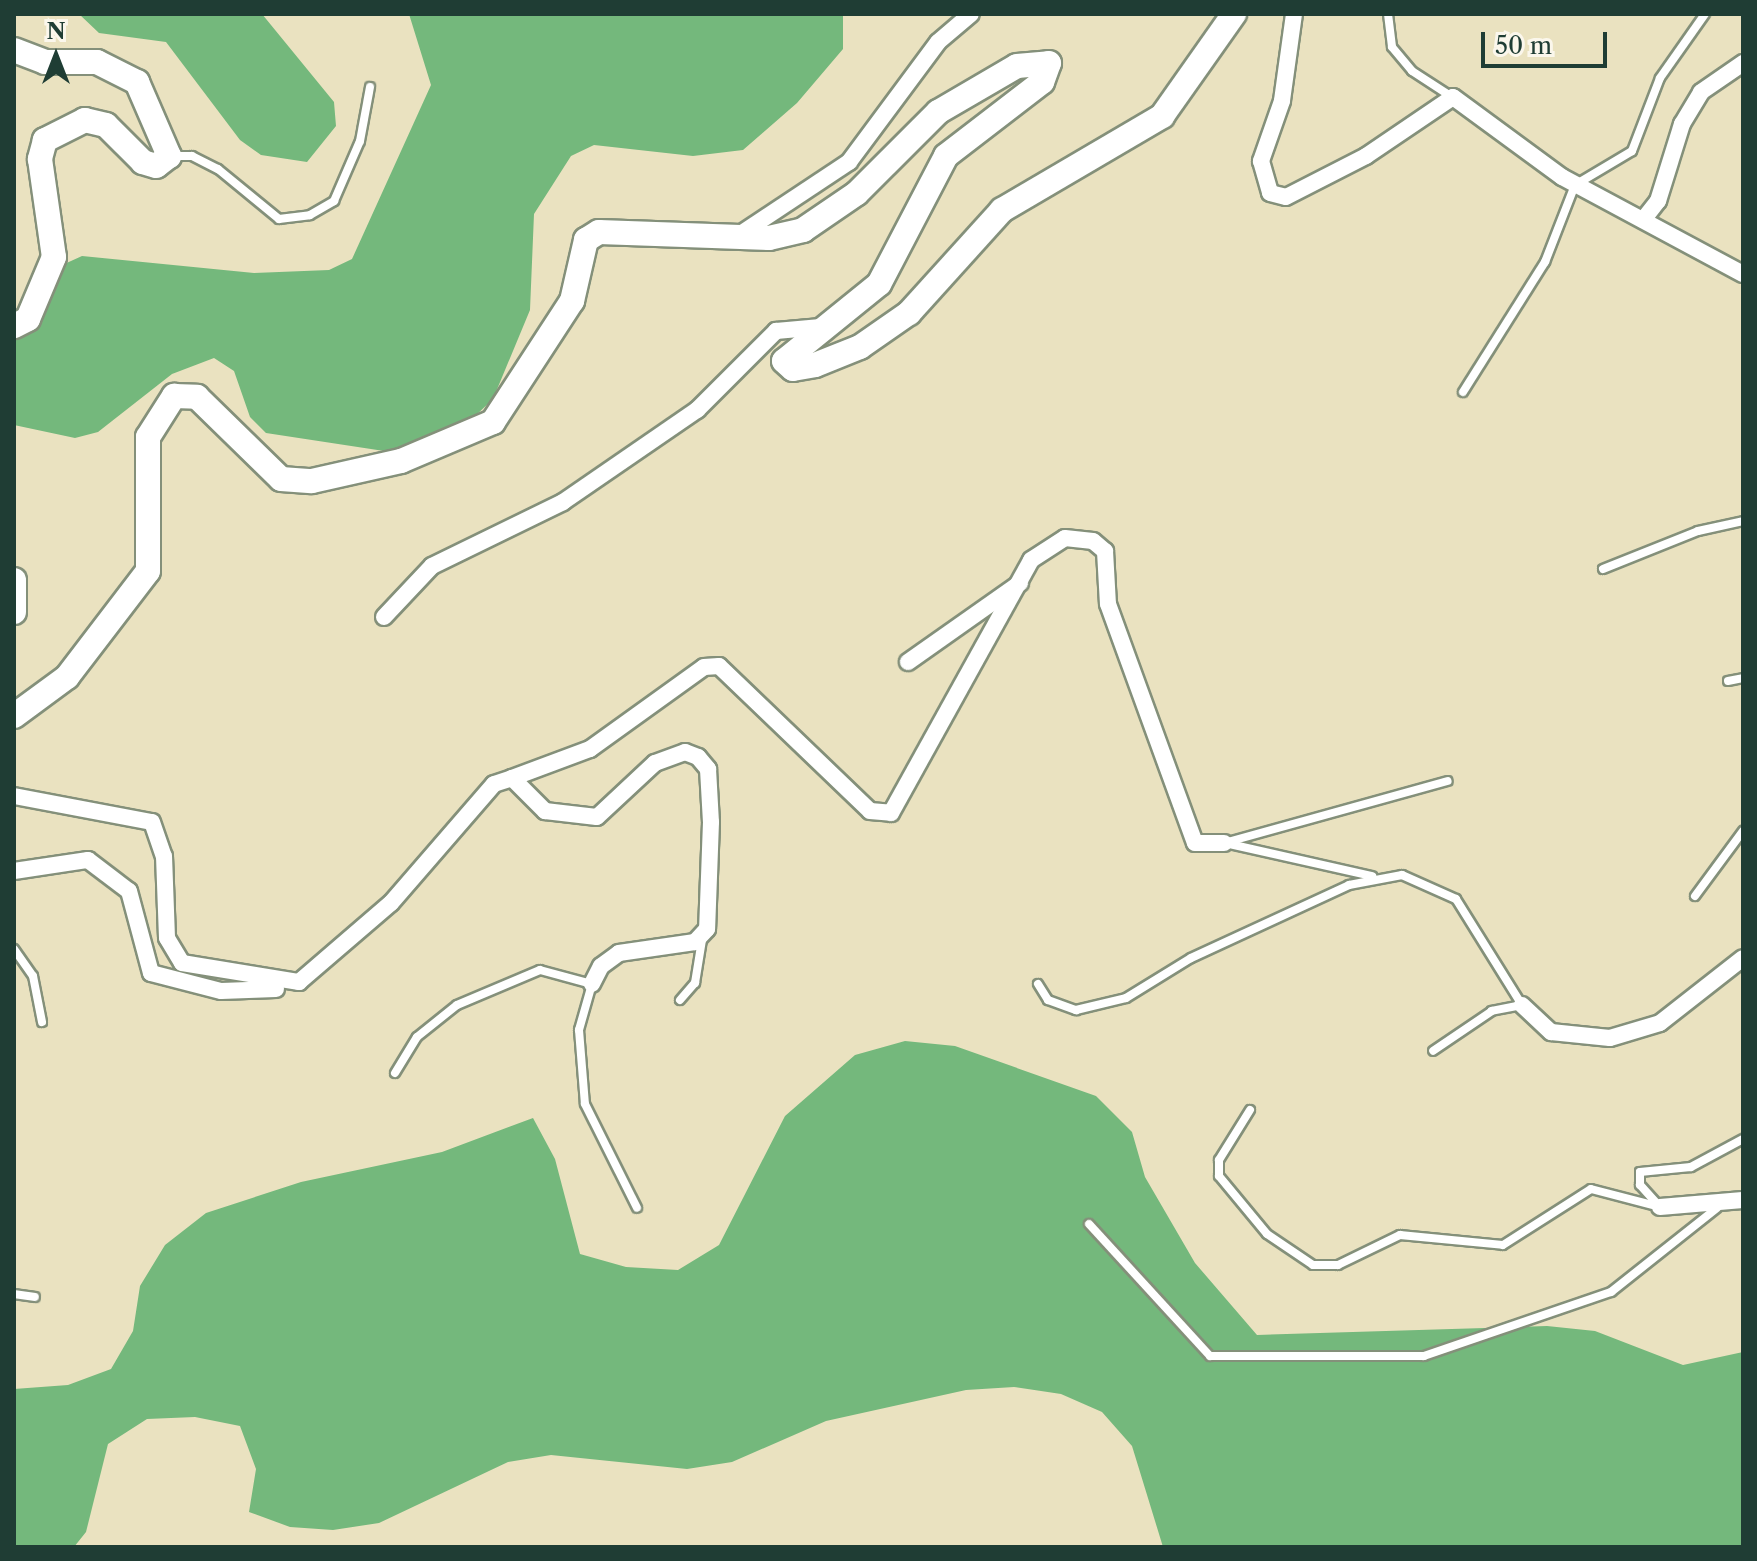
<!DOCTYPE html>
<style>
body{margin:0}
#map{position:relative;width:1757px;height:1561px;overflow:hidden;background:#eae2c0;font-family:"Libre Caslon Text",serif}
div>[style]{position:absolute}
.forest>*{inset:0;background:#74b87c}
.roads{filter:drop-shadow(2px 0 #84907a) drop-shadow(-2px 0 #84907a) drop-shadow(0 2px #84907a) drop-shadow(0 -2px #84907a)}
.lane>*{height:8px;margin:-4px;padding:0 4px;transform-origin:4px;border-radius:4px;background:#fff}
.street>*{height:16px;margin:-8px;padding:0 8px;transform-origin:8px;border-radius:8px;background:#fff}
.secondary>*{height:24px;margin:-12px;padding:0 12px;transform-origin:12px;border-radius:12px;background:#fff}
span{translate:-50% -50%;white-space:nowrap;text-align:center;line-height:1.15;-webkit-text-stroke:6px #fbf7ec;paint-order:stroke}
.frame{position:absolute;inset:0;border:16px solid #1f3d34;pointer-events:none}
.north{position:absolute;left:16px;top:16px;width:80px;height:80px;-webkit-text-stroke:6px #fbf7ec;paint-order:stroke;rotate:0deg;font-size:22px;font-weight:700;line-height:32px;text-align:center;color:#1f3d34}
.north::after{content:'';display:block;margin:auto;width:28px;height:36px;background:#1f3d34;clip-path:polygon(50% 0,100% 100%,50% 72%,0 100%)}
.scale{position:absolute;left:1481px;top:32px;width:126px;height:36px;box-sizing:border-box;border:4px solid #1f3d34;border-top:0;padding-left:10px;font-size:24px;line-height:28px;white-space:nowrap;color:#1f3d34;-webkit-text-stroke:6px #fbf7ec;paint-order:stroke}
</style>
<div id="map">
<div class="forest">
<div style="clip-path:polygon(79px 14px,262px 14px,334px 102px,336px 126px,307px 162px,261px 155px,240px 140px,166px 42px,99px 33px)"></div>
<div style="clip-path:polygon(409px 14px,843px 14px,843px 49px,797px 103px,743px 150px,693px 156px,594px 145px,571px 156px,534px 214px,530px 310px,493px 399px,452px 438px,384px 451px,266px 433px,250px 417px,234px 371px,214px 358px,172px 374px,98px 432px,75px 438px,14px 425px,14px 338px,60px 266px,82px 256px,254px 273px,329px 270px,352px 259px,431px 85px)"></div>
<div style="clip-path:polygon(905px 1041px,955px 1046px,1096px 1096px,1132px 1132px,1145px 1177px,1195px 1263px,1257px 1335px,1547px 1326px,1595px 1331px,1683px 1365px,1743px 1352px,1743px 1547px,1163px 1547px,1132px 1446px,1102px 1412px,1061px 1394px,1014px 1387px,966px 1390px,826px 1421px,732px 1462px,687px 1469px,551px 1455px,508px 1462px,379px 1523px,333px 1530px,290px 1527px,249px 1512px,256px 1469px,240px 1426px,195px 1417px,147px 1419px,108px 1444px,86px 1532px,74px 1547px,14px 1547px,14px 1389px,68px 1385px,111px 1369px,133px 1331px,140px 1286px,165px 1245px,206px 1213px,301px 1182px,442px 1152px,533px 1118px,555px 1159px,580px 1254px,626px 1267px,678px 1270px,719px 1245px,785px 1116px,855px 1055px)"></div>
</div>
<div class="roads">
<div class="lane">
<div style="left:1388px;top:14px;width:33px;rotate:83deg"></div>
<div style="left:1392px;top:47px;width:31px;rotate:50deg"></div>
<div style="left:1412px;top:71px;width:48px;rotate:33deg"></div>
<div style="left:170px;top:156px;width:22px"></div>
<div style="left:192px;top:156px;width:29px;rotate:27deg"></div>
<div style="left:218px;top:169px;width:79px;rotate:39.3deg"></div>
<div style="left:279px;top:219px;width:31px;rotate:-7deg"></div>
<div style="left:310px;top:215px;width:28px;rotate:-30deg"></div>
<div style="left:334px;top:201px;width:65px;rotate:-66.6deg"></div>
<div style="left:360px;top:141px;width:55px;rotate:-79.5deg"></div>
<div style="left:1463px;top:392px;width:154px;rotate:-57.8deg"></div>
<div style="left:1545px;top:262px;width:83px;rotate:-68.7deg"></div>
<div style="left:1575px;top:185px;width:66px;rotate:-30.8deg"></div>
<div style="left:1632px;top:151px;width:78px;rotate:-69deg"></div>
<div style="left:1660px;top:78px;width:78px;rotate:-54.9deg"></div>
<div style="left:1603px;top:569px;width:102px;rotate:-21.8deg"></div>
<div style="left:1698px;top:531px;width:46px;rotate:-12.5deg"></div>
<div style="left:1728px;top:681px;width:15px;rotate:-11deg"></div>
<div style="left:1224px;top:843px;width:232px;rotate:-15.5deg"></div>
<div style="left:1225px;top:843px;width:151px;rotate:12.7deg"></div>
<div style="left:1695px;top:896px;width:81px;rotate:-53.6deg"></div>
<div style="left:14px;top:949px;width:33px;rotate:55deg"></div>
<div style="left:33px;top:976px;width:47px;rotate:78.9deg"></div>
<div style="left:1038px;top:984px;width:19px;rotate:58deg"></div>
<div style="left:1048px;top:1000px;width:30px;rotate:20deg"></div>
<div style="left:1076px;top:1010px;width:51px;rotate:-13.5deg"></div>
<div style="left:1126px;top:998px;width:76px;rotate:-31.6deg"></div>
<div style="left:1191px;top:958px;width:174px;rotate:-24.8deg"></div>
<div style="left:1349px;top:885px;width:54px;rotate:-10.7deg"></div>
<div style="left:1402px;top:875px;width:59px;rotate:24deg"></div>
<div style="left:1456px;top:899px;width:125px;rotate:58.1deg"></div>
<div style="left:1522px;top:1005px;width:31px;rotate:169deg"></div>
<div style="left:1492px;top:1011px;width:71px;rotate:145.9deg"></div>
<div style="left:680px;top:1000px;width:23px;rotate:-49deg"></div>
<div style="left:695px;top:983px;width:44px;rotate:-80.8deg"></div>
<div style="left:395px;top:1073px;width:42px;rotate:-58.6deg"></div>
<div style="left:417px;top:1037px;width:51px;rotate:-38.7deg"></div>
<div style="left:457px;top:1005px;width:90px;rotate:-22.9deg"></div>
<div style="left:540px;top:970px;width:54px;rotate:15.1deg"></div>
<div style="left:592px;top:984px;width:48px;rotate:105.8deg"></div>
<div style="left:579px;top:1030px;width:74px;rotate:85.4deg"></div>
<div style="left:585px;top:1104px;width:116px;rotate:63.4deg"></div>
<div style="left:1250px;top:1110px;width:59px;rotate:121.8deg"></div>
<div style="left:1219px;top:1160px;width:16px;rotate:90deg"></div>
<div style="left:1219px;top:1176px;width:75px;rotate:50.4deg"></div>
<div style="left:1267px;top:1234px;width:55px;rotate:34deg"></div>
<div style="left:1313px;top:1265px;width:25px"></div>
<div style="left:1338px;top:1265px;width:69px;rotate:-25.8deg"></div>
<div style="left:1400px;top:1235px;width:103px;rotate:5.5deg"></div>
<div style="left:1503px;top:1245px;width:104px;rotate:-32.5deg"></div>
<div style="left:1591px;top:1189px;width:71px;rotate:14.6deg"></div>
<div style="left:1660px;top:1207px;width:30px;rotate:-132deg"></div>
<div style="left:1640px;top:1185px;width:13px;rotate:-90deg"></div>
<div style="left:1640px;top:1172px;width:51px;rotate:-5.6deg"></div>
<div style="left:1691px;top:1167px;width:59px;rotate:-28.3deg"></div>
<div style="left:1089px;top:1224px;width:179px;rotate:47.5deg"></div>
<div style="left:1210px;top:1356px;width:214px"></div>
<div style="left:1424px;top:1356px;width:198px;rotate:-18.9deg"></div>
<div style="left:1611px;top:1292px;width:135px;rotate:-38.4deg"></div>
<div style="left:14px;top:1294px;width:21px;rotate:8deg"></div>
</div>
<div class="street">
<div style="left:1294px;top:14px;width:88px;rotate:97.9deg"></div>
<div style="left:1282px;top:101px;width:64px;rotate:109.3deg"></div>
<div style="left:1261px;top:161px;width:33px;rotate:74deg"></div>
<div style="left:1270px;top:193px;width:16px;rotate:14deg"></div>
<div style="left:1286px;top:197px;width:90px;rotate:-27.1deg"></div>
<div style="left:1366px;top:156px;width:105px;rotate:-34.1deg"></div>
<div style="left:1453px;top:97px;width:135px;rotate:36.3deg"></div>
<div style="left:1562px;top:177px;width:205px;rotate:28.2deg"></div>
<div style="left:1643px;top:220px;width:24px;rotate:-52deg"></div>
<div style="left:1658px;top:201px;width:81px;rotate:-72.7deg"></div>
<div style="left:1682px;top:124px;width:37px;rotate:-59deg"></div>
<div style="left:1701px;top:92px;width:51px;rotate:-34.6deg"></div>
<div style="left:736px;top:237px;width:136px;rotate:-33.6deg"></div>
<div style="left:849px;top:162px;width:149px;rotate:-53.4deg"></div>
<div style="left:938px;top:42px;width:43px;rotate:-40.3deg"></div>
<div style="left:384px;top:617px;width:70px;rotate:-46.7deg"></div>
<div style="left:432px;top:566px;width:146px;rotate:-26deg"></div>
<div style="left:563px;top:502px;width:163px;rotate:-34.5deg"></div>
<div style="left:697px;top:410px;width:112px;rotate:-45deg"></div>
<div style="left:776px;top:331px;width:45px;rotate:-5.1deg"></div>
<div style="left:908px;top:662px;width:137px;rotate:-35.2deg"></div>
<div style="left:512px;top:778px;width:83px;rotate:-20.4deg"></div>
<div style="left:590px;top:749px;width:140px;rotate:-35.7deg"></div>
<div style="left:704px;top:667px;width:15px;rotate:-4deg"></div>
<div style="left:719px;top:666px;width:209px;rotate:43.8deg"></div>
<div style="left:870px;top:811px;width:21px;rotate:5deg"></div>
<div style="left:891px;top:813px;width:289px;rotate:-61deg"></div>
<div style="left:1031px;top:560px;width:40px;rotate:-32.9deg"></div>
<div style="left:1065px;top:538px;width:28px;rotate:6deg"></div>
<div style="left:1093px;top:541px;width:16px;rotate:40deg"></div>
<div style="left:1105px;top:551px;width:53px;rotate:86.8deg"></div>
<div style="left:1108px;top:604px;width:254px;rotate:70deg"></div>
<div style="left:1195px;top:843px;width:29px"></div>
<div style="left:14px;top:796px;width:140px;rotate:10.7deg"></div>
<div style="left:152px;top:822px;width:36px;rotate:71deg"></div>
<div style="left:164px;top:856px;width:82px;rotate:87.9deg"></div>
<div style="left:167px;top:938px;width:29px;rotate:59deg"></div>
<div style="left:182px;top:963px;width:119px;rotate:9.2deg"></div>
<div style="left:299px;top:982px;width:121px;rotate:-40.7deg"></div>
<div style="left:391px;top:903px;width:157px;rotate:-49.1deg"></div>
<div style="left:494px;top:784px;width:19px;rotate:-18deg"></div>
<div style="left:512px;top:778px;width:47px;rotate:45deg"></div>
<div style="left:545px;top:811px;width:52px;rotate:6.6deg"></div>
<div style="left:597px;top:817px;width:79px;rotate:-43deg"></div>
<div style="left:655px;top:763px;width:32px;rotate:-20deg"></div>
<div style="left:685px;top:752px;width:14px;rotate:21deg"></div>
<div style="left:698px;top:757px;width:16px;rotate:50deg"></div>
<div style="left:708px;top:769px;width:53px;rotate:86.8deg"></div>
<div style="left:711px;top:822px;width:107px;rotate:92.1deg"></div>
<div style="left:707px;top:929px;width:18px;rotate:133deg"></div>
<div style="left:695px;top:942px;width:77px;rotate:171.8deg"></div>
<div style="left:619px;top:953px;width:22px;rotate:144deg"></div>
<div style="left:601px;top:966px;width:20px;rotate:117deg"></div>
<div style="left:14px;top:871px;width:75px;rotate:-8.5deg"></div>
<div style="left:88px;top:860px;width:51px;rotate:37.1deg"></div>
<div style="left:129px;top:891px;width:85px;rotate:75deg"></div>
<div style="left:151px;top:973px;width:72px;rotate:14.4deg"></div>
<div style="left:221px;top:991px;width:55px;rotate:-2.1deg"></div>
<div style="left:1522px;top:1005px;width:40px;rotate:43deg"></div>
<div style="left:1551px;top:1032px;width:59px;rotate:5.8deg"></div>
<div style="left:1610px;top:1038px;width:52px;rotate:-16.7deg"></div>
<div style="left:1660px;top:1023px;width:105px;rotate:-38.1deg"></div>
<div style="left:1660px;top:1207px;width:83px;rotate:-4.8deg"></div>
</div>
<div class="secondary">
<div style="left:14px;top:50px;width:33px;rotate:21deg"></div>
<div style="left:45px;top:62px;width:52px"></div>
<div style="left:97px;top:62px;width:45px;rotate:26.6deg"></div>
<div style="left:137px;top:82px;width:81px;rotate:66.6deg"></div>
<div style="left:169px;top:156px;width:16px;rotate:142deg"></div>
<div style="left:156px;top:166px;width:14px;rotate:-163deg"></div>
<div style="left:143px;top:162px;width:52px;rotate:-135deg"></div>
<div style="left:106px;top:125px;width:22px;rotate:-167deg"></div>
<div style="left:85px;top:120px;width:45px;rotate:153.4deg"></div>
<div style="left:45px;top:140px;width:20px;rotate:105deg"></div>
<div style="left:40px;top:159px;width:99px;rotate:81.9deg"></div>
<div style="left:54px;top:257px;width:67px;rotate:112.8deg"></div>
<div style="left:28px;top:319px;width:16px;rotate:153deg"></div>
<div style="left:14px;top:580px;width:32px;rotate:90deg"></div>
<div style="left:14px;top:716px;width:66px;rotate:-36.3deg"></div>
<div style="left:67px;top:677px;width:133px;rotate:-52.6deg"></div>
<div style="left:148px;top:571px;width:134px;rotate:-90deg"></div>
<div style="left:148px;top:437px;width:49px;rotate:-57.6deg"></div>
<div style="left:174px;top:396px;width:23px;rotate:2deg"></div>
<div style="left:197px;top:397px;width:117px;rotate:44.3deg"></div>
<div style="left:281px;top:479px;width:31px;rotate:4deg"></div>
<div style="left:312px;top:481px;width:91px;rotate:-12.7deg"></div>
<div style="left:401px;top:461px;width:100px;rotate:-23deg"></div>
<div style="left:493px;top:422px;width:145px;rotate:-56.9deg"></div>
<div style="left:572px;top:301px;width:63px;rotate:-77.1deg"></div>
<div style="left:586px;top:240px;width:15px;rotate:-32deg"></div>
<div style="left:599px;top:232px;width:170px;rotate:2deg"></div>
<div style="left:769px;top:238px;width:35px;rotate:-13deg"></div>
<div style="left:803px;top:230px;width:65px;rotate:-34.4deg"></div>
<div style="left:857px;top:193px;width:115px;rotate:-45deg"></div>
<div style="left:938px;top:112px;width:91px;rotate:-30.2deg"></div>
<div style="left:1017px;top:66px;width:32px;rotate:-5deg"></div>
<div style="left:1049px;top:63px;width:20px;rotate:110deg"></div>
<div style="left:1042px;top:82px;width:121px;rotate:142.4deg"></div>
<div style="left:946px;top:156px;width:144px;rotate:117.6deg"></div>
<div style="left:879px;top:284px;width:122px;rotate:141deg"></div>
<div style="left:784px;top:361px;width:12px;rotate:42deg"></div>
<div style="left:793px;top:369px;width:22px;rotate:-10deg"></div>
<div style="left:815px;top:365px;width:48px;rotate:-21.8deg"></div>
<div style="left:860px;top:347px;width:60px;rotate:-34.8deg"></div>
<div style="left:909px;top:313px;width:139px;rotate:-47.9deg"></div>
<div style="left:1002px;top:210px;width:186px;rotate:-30.4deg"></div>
<div style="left:1162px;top:116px;width:125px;rotate:-54.8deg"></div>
</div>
</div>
<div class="frame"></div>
<div class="north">N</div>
<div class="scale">50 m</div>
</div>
